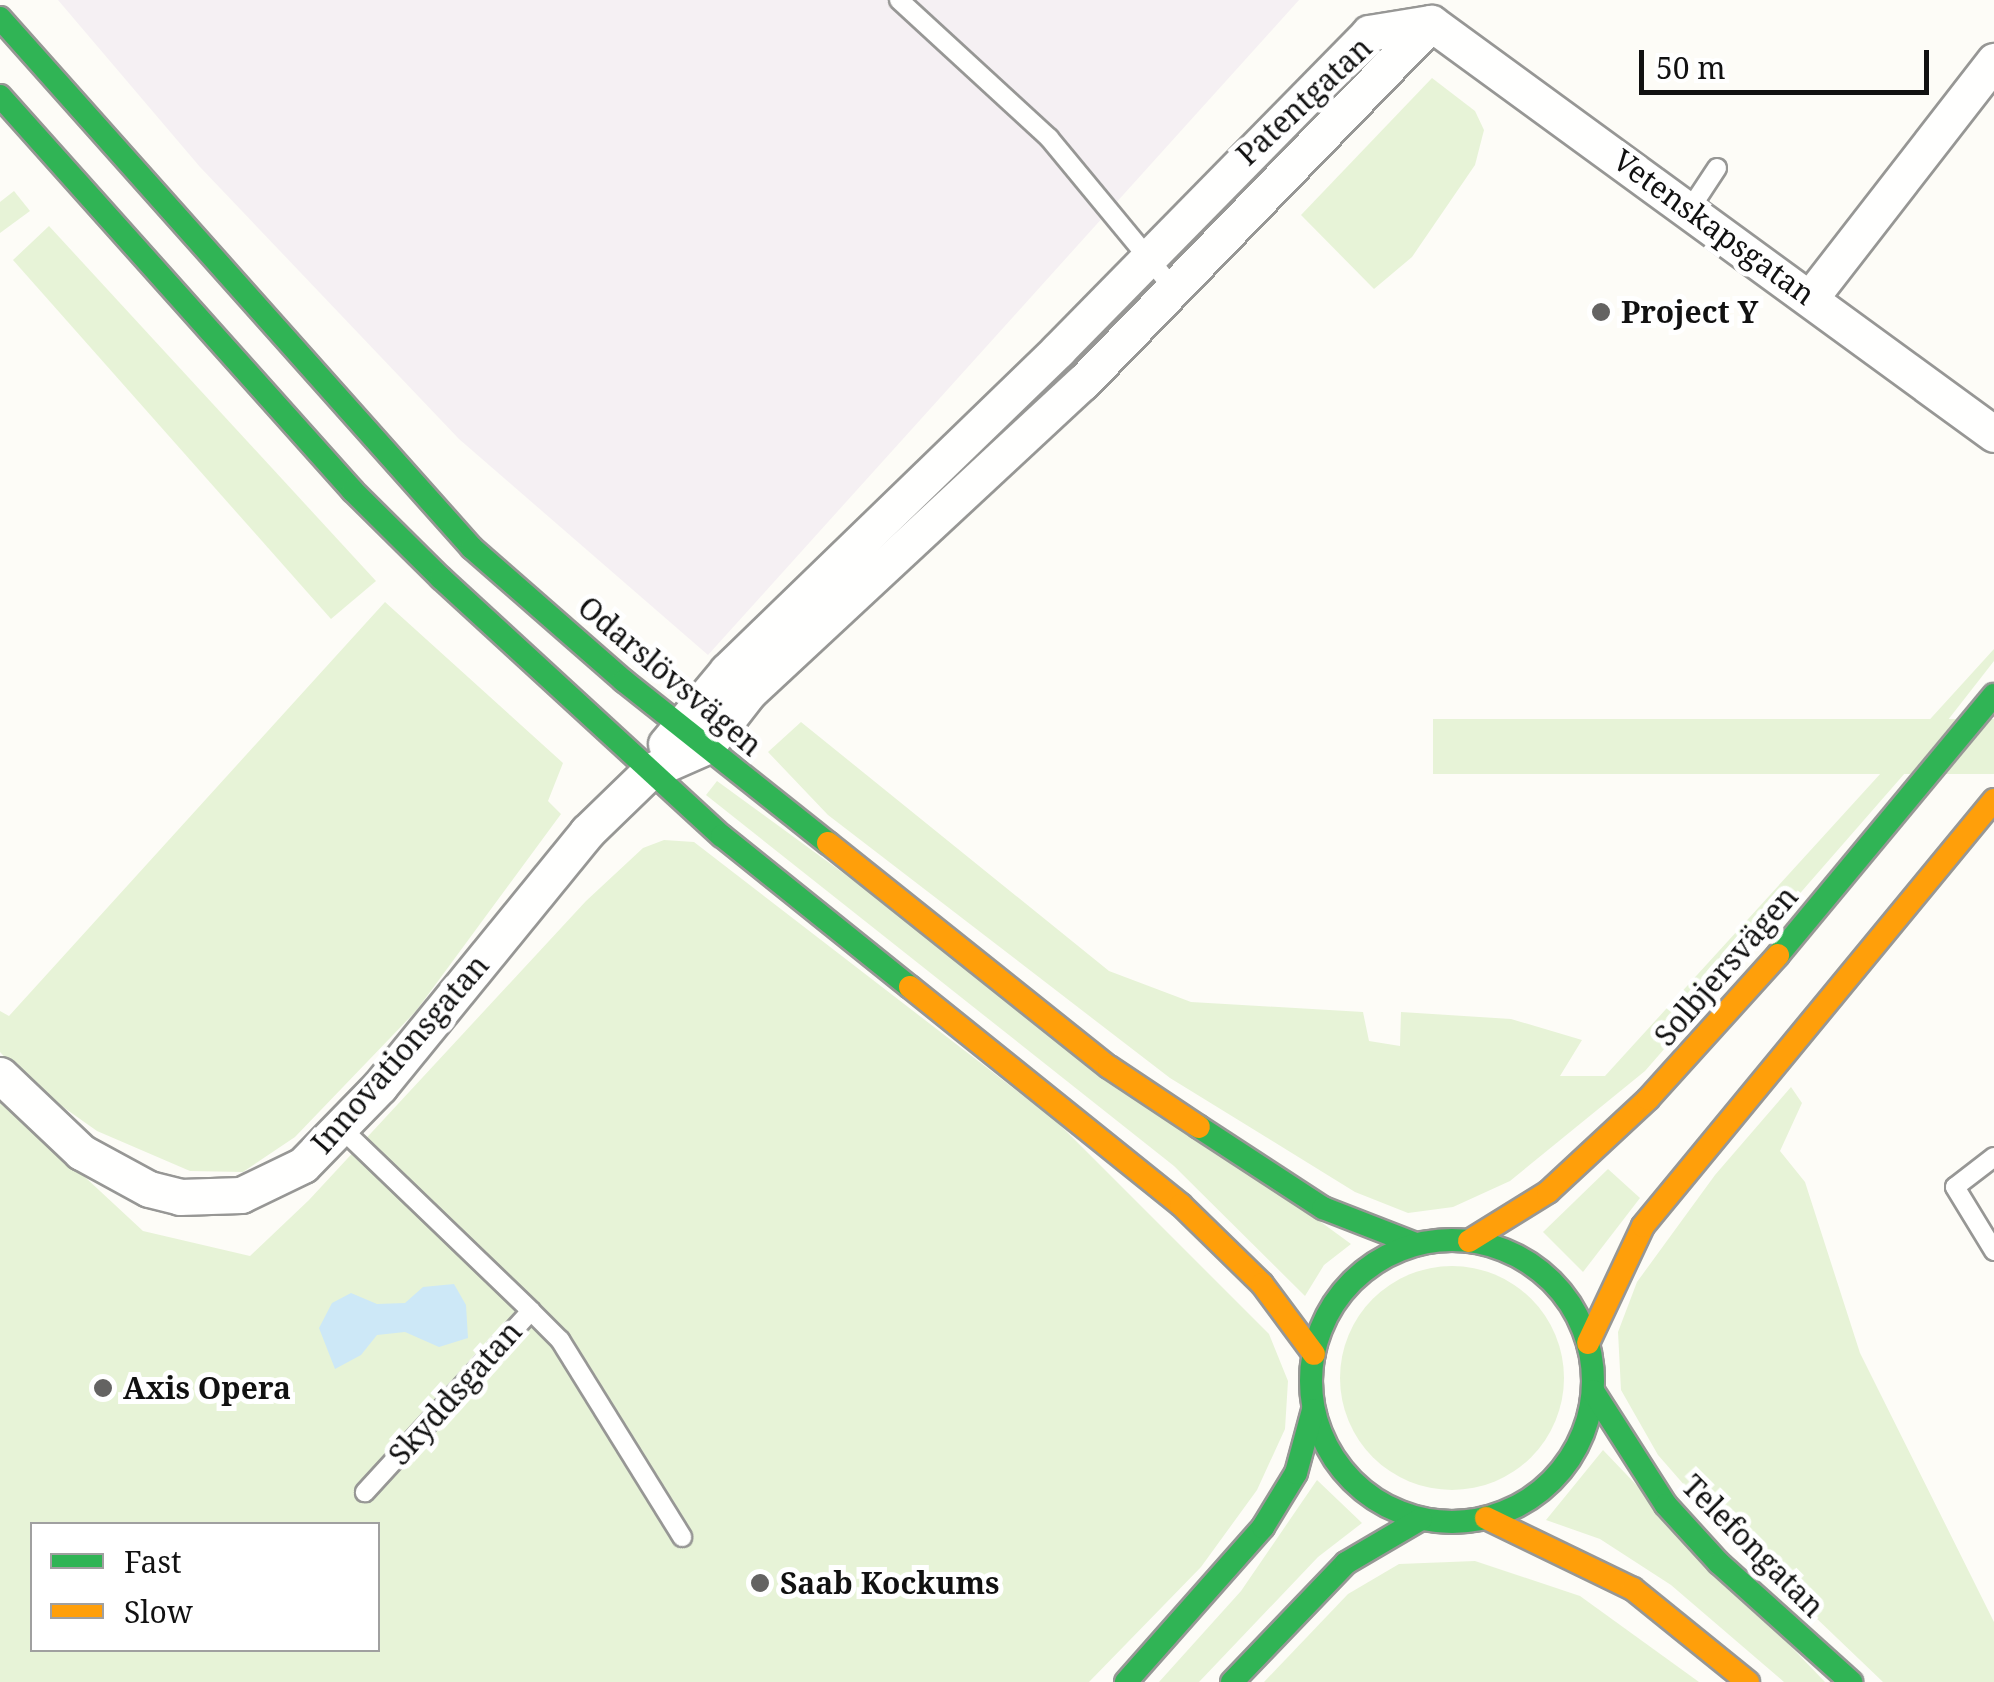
<!DOCTYPE html>
<meta charset="utf-8">
<style>
body{margin:0}
#map{position:relative;width:1994px;height:1682px;overflow:hidden;background:#fdfcf7;font-family:"Noto Serif",serif}
div>[style]{position:absolute}
.industrial>*{inset:0;background:#f5f0f3}
.green>*{inset:0;background:#e7f3d7;transform-origin:0 0}
.round{border-radius:50%}
.water>*{inset:0;background:#cde8f7}
.roads{filter:drop-shadow(2px 0 #979795) drop-shadow(-2px 0 #979795) drop-shadow(0 2px #979795) drop-shadow(0 -2px #979795)}
.lane>*{height:18px;margin:-9px;padding:0 9px;transform-origin:9px;border-radius:9px;background:#fffffe}
.street>*{height:35px;margin:-17.5px;padding:0 17.5px;transform-origin:17.5px;border-radius:17.5px;background:#fffffe}
.fast>*{height:22px;margin:-11px;padding:0 11px;transform-origin:11px;border-radius:11px;background:#30b455}
.fast>.ring{margin:-11px;padding:0;box-sizing:content-box;background:none;border:22px solid #30b455;border-radius:50%}
.slow>*{height:22px;margin:-11px;padding:0 11px;transform-origin:11px;border-radius:11px;background:#ff9f0a}
.dots>*{width:28px;height:28px;translate:-50% -50%;box-sizing:border-box;border:5px solid #fff;border-radius:50%}
span{translate:-50% -50%;white-space:nowrap;text-align:center;line-height:1.15;-webkit-text-stroke:10px #fff;paint-order:stroke}
.street-label{font-size:30px;color:#111}
.poi-label{font-size:30px;color:#111;font-weight:700}
.left{translate:0 -50%;text-align:left}
.legend{position:absolute;left:30px;top:1522px;width:350px;height:130px;box-sizing:border-box;background:#fff;border:2px solid #a0a0a0;margin:0;padding:12px 18px;list-style:none;font-size:30px;color:#111}
.legend li{display:flex;align-items:center;gap:20px;height:50px}
.legend b{width:50px;border:2px solid #a0a0a0}
.scale{position:absolute;left:1639px;top:50px;width:290px;height:45px;box-sizing:border-box;border:5px solid #111;border-top:0;padding-left:12px;font-size:30px;line-height:35px;white-space:nowrap;color:#111;-webkit-text-stroke:8px #fff;paint-order:stroke}
</style>
<div id="map">
<div class="industrial">
<div style="clip-path:polygon(58px 0,1299px 0,708px 655px,459px 439px,200px 167px)"></div>
</div>
<div class="green">
<div style="clip-path:polygon(1432px 78px,1475px 111px,1484px 130px,1475px 165px,1412px 257px,1374px 289px,1301px 215px)"></div>
<div style="clip-path:polygon(14px 191px,30px 211px,0 233px,0 202px)"></div>
<div style="clip-path:polygon(49px 226px,376px 581px,331px 619px,13px 260px)"></div>
<div style="clip-path:polygon(385px 602px,563px 763px,548px 801px,561px 814px,416px 1011px,295px 1137px,243px 1172px,190px 1171px,97px 1131px,29px 1083px,0 1052px,0 1011px,9px 1016px)"></div>
<div style="clip-path:polygon(1994px 649px,1994px 661px,1919px 757px,1645px 1071px,1510px 1181px,1453px 1207px,1408px 1213px,1355px 1192px,1170px 1078px,828px 815px,768px 752px,801px 722px,1109px 971px,1191px 1002px,1363px 1012px,1369px 1041px,1400px 1046px,1401px 1012px,1511px 1019px,1582px 1040px,1560px 1076px,1605px 1076px)"></div>
<div style="left:1994px;top:719px;width:55px;height:561px;rotate:90deg"></div>
<div style="clip-path:polygon(717px 781px,1351px 1244px,1324px 1265px,1305px 1296px,1174px 1166px,706px 795px)"></div>
<div style="clip-path:polygon(evenodd,664px 840px,694px 842px,1056px 1121px,1269px 1334px,1288px 1381px,1285px 1429px,1257px 1490px,1201px 1567px,1089px 1682px,0 1682px,0 1098px,143px 1231px,250px 1256px,309px 1200px,586px 901px,643px 848px,664px 840px,32px 1524px,378px 1524px,378px 1650px,32px 1650px,32px 1524px)"></div>
<div style="clip-path:polygon(1791px 1087px,1802px 1103px,1780px 1151px,1805px 1182px,1860px 1353px,1994px 1622px,1994px 1682px,1883px 1682px,1721px 1527px,1658px 1455px,1621px 1390px,1618px 1332px,1637px 1282px,1715px 1175px)"></div>
<div style="clip-path:polygon(1608px 1169px,1640px 1198px,1583px 1272px,1543px 1232px)"></div>
<div class="round" style="left:1340px;top:1266px;width:224px;height:224px"></div>
<div style="clip-path:polygon(1603px 1450px,1825px 1682px,1784px 1682px,1671px 1585px,1600px 1539px,1546px 1520px)"></div>
<div style="clip-path:polygon(1317px 1480px,1362px 1523px,1318px 1557px,1199px 1682px,1159px 1682px,1241px 1591px)"></div>
<div style="clip-path:polygon(1475px 1561px,1580px 1596px,1699px 1682px,1264px 1682px,1348px 1594px,1399px 1564px)"></div>
</div>
<div class="water">
<div style="clip-path:polygon(454px 1284px,466px 1305px,468px 1338px,439px 1347px,405px 1332px,377px 1335px,361px 1355px,335px 1369px,319px 1328px,332px 1303px,351px 1293px,377px 1304px,405px 1303px,423px 1287px)"></div>
</div>
<div class="roads">
<div class="lane">
<div style="left:899px;top:0;width:204px;rotate:42.6deg"></div>
<div style="left:1049px;top:138px;width:195px;rotate:50.4deg"></div>
<div style="left:1690px;top:209px;width:49px;rotate:-56.6deg"></div>
<div style="left:341px;top:1128px;width:264px;rotate:43.9deg"></div>
<div style="left:531px;top:1311px;width:246px;rotate:132.5deg"></div>
<div style="left:1994px;top:1157px;width:49px;rotate:142.4deg"></div>
<div style="left:1955px;top:1187px;width:75px;rotate:58.6deg"></div>
<div style="left:531px;top:1311px;width:41px;rotate:45deg"></div>
<div style="left:560px;top:1340px;width:232px;rotate:58.2deg"></div>
</div>
<div class="street">
<div style="left:1431px;top:23px;width:697px;rotate:36.13deg"></div>
<div style="left:1811px;top:297px;width:299px;rotate:-52.2deg"></div>
<div style="left:666px;top:744px;width:95px;rotate:-50.1deg"></div>
<div style="left:727px;top:671px;width:461px;rotate:-44.1deg"></div>
<div style="left:1058px;top:350px;width:444px;rotate:-45.5deg"></div>
<div style="left:1369px;top:33px;width:63px;rotate:-9.2deg"></div>
<div style="left:0;top:1075px;width:112px;rotate:43.5deg"></div>
<div style="left:81px;top:1152px;width:77px;rotate:28.6deg"></div>
<div style="left:149px;top:1189px;width:32px;rotate:14deg"></div>
<div style="left:180px;top:1197px;width:61px;rotate:-1.9deg"></div>
<div style="left:241px;top:1195px;width:69px;rotate:-25.8deg"></div>
<div style="left:303px;top:1165px;width:110px;rotate:-45.7deg"></div>
<div style="left:380px;top:1086px;width:328px;rotate:-50.8deg"></div>
<div style="left:587px;top:832px;width:88px;rotate:-44.1deg"></div>
<div style="left:650px;top:771px;width:62px;rotate:-23.7deg"></div>
<div style="left:707px;top:746px;width:68px;rotate:-52.1deg"></div>
<div style="left:749px;top:692px;width:454px;rotate:-42.9deg"></div>
<div style="left:1082px;top:383px;width:501px;rotate:-45.89deg"></div>
</div>
<div class="fast">
<div style="left:0;top:18px;width:710px;rotate:48.31deg"></div>
<div style="left:472px;top:548px;width:202px;rotate:41.2deg"></div>
<div style="left:624px;top:681px;width:260px;rotate:38.5deg"></div>
<div style="left:0;top:96px;width:530px;rotate:48.21deg"></div>
<div style="left:353px;top:491px;width:124px;rotate:44.7deg"></div>
<div style="left:441px;top:578px;width:381px;rotate:42.6deg"></div>
<div style="left:722px;top:836px;width:241px;rotate:38.8deg"></div>
<div style="left:1778px;top:955px;width:338px;rotate:-50.3deg"></div>
<div style="left:1199px;top:1127px;width:148px;rotate:33.2deg"></div>
<div style="left:1323px;top:1208px;width:100px;rotate:21.2deg"></div>
<div class="ring" style="left:1311px;top:1240px;width:260px;height:260px"></div>
<div style="left:1593px;top:1391px;width:135px;rotate:57.4deg"></div>
<div style="left:1666px;top:1505px;width:79px;rotate:47.6deg"></div>
<div style="left:1719px;top:1563px;width:178px;rotate:42deg"></div>
<div style="left:1126px;top:1682px;width:207px;rotate:-48.5deg"></div>
<div style="left:1263px;top:1527px;width:63px;rotate:-58.6deg"></div>
<div style="left:1296px;top:1473px;width:65px;rotate:-74.9deg"></div>
<div style="left:1232px;top:1682px;width:165px;rotate:-46.2deg"></div>
<div style="left:1346px;top:1563px;width:87px;rotate:-30.4deg"></div>
</div>
<div class="slow">
<div style="left:828px;top:843px;width:359px;rotate:38.6deg"></div>
<div style="left:1109px;top:1067px;width:108px;rotate:33.7deg"></div>
<div style="left:910px;top:987px;width:348px;rotate:38.8deg"></div>
<div style="left:1181px;top:1205px;width:113px;rotate:44.3deg"></div>
<div style="left:1262px;top:1284px;width:87px;rotate:53.4deg"></div>
<div style="left:1469px;top:1241px;width:93px;rotate:-31.8deg"></div>
<div style="left:1548px;top:1192px;width:137px;rotate:-42.9deg"></div>
<div style="left:1648px;top:1099px;width:194px;rotate:-47.9deg"></div>
<div style="left:1588px;top:1343px;width:129px;rotate:-64.8deg"></div>
<div style="left:1643px;top:1226px;width:552px;rotate:-50.51deg"></div>
<div style="left:1486px;top:1518px;width:163px;rotate:25.8deg"></div>
<div style="left:1633px;top:1589px;width:148px;rotate:39deg"></div>
</div>
</div>
<div class="dots">
<div style="left:1601px;top:312px;background:#646362"></div>
<div style="left:103px;top:1388px;background:#646362"></div>
<div style="left:760px;top:1583px;background:#646362"></div>
</div>
<div class="street-label">
<span style="left:1304px;top:101px;rotate:-43deg">Patentgatan</span>
<span style="left:1714px;top:227px;rotate:36deg">Vetenskapsgatan</span>
<span style="left:670px;top:676px;rotate:40deg">Odarslövsvägen</span>
<span style="left:1726px;top:966px;rotate:-49deg">Solbjersvägen</span>
<span style="left:400px;top:1054px;rotate:-49deg">Innovationsgatan</span>
<span style="left:455px;top:1393px;rotate:-48deg">Skyddsgatan</span>
<span style="left:1753px;top:1546px;rotate:45deg">Telefongatan</span>
</div>
<div class="poi-label">
<span class="left" style="left:1621px;top:312px">Project Y</span>
<span class="left" style="left:123px;top:1388px">Axis Opera</span>
<span class="left" style="left:780px;top:1583px">Saab Kockums</span>
</div>
<ul class="legend">
<li><b style="height:12px;background:#30b455"></b>Fast</li>
<li><b style="height:12px;background:#ff9f0a"></b>Slow</li>
</ul>
<div class="scale">50 m</div>
</div>
